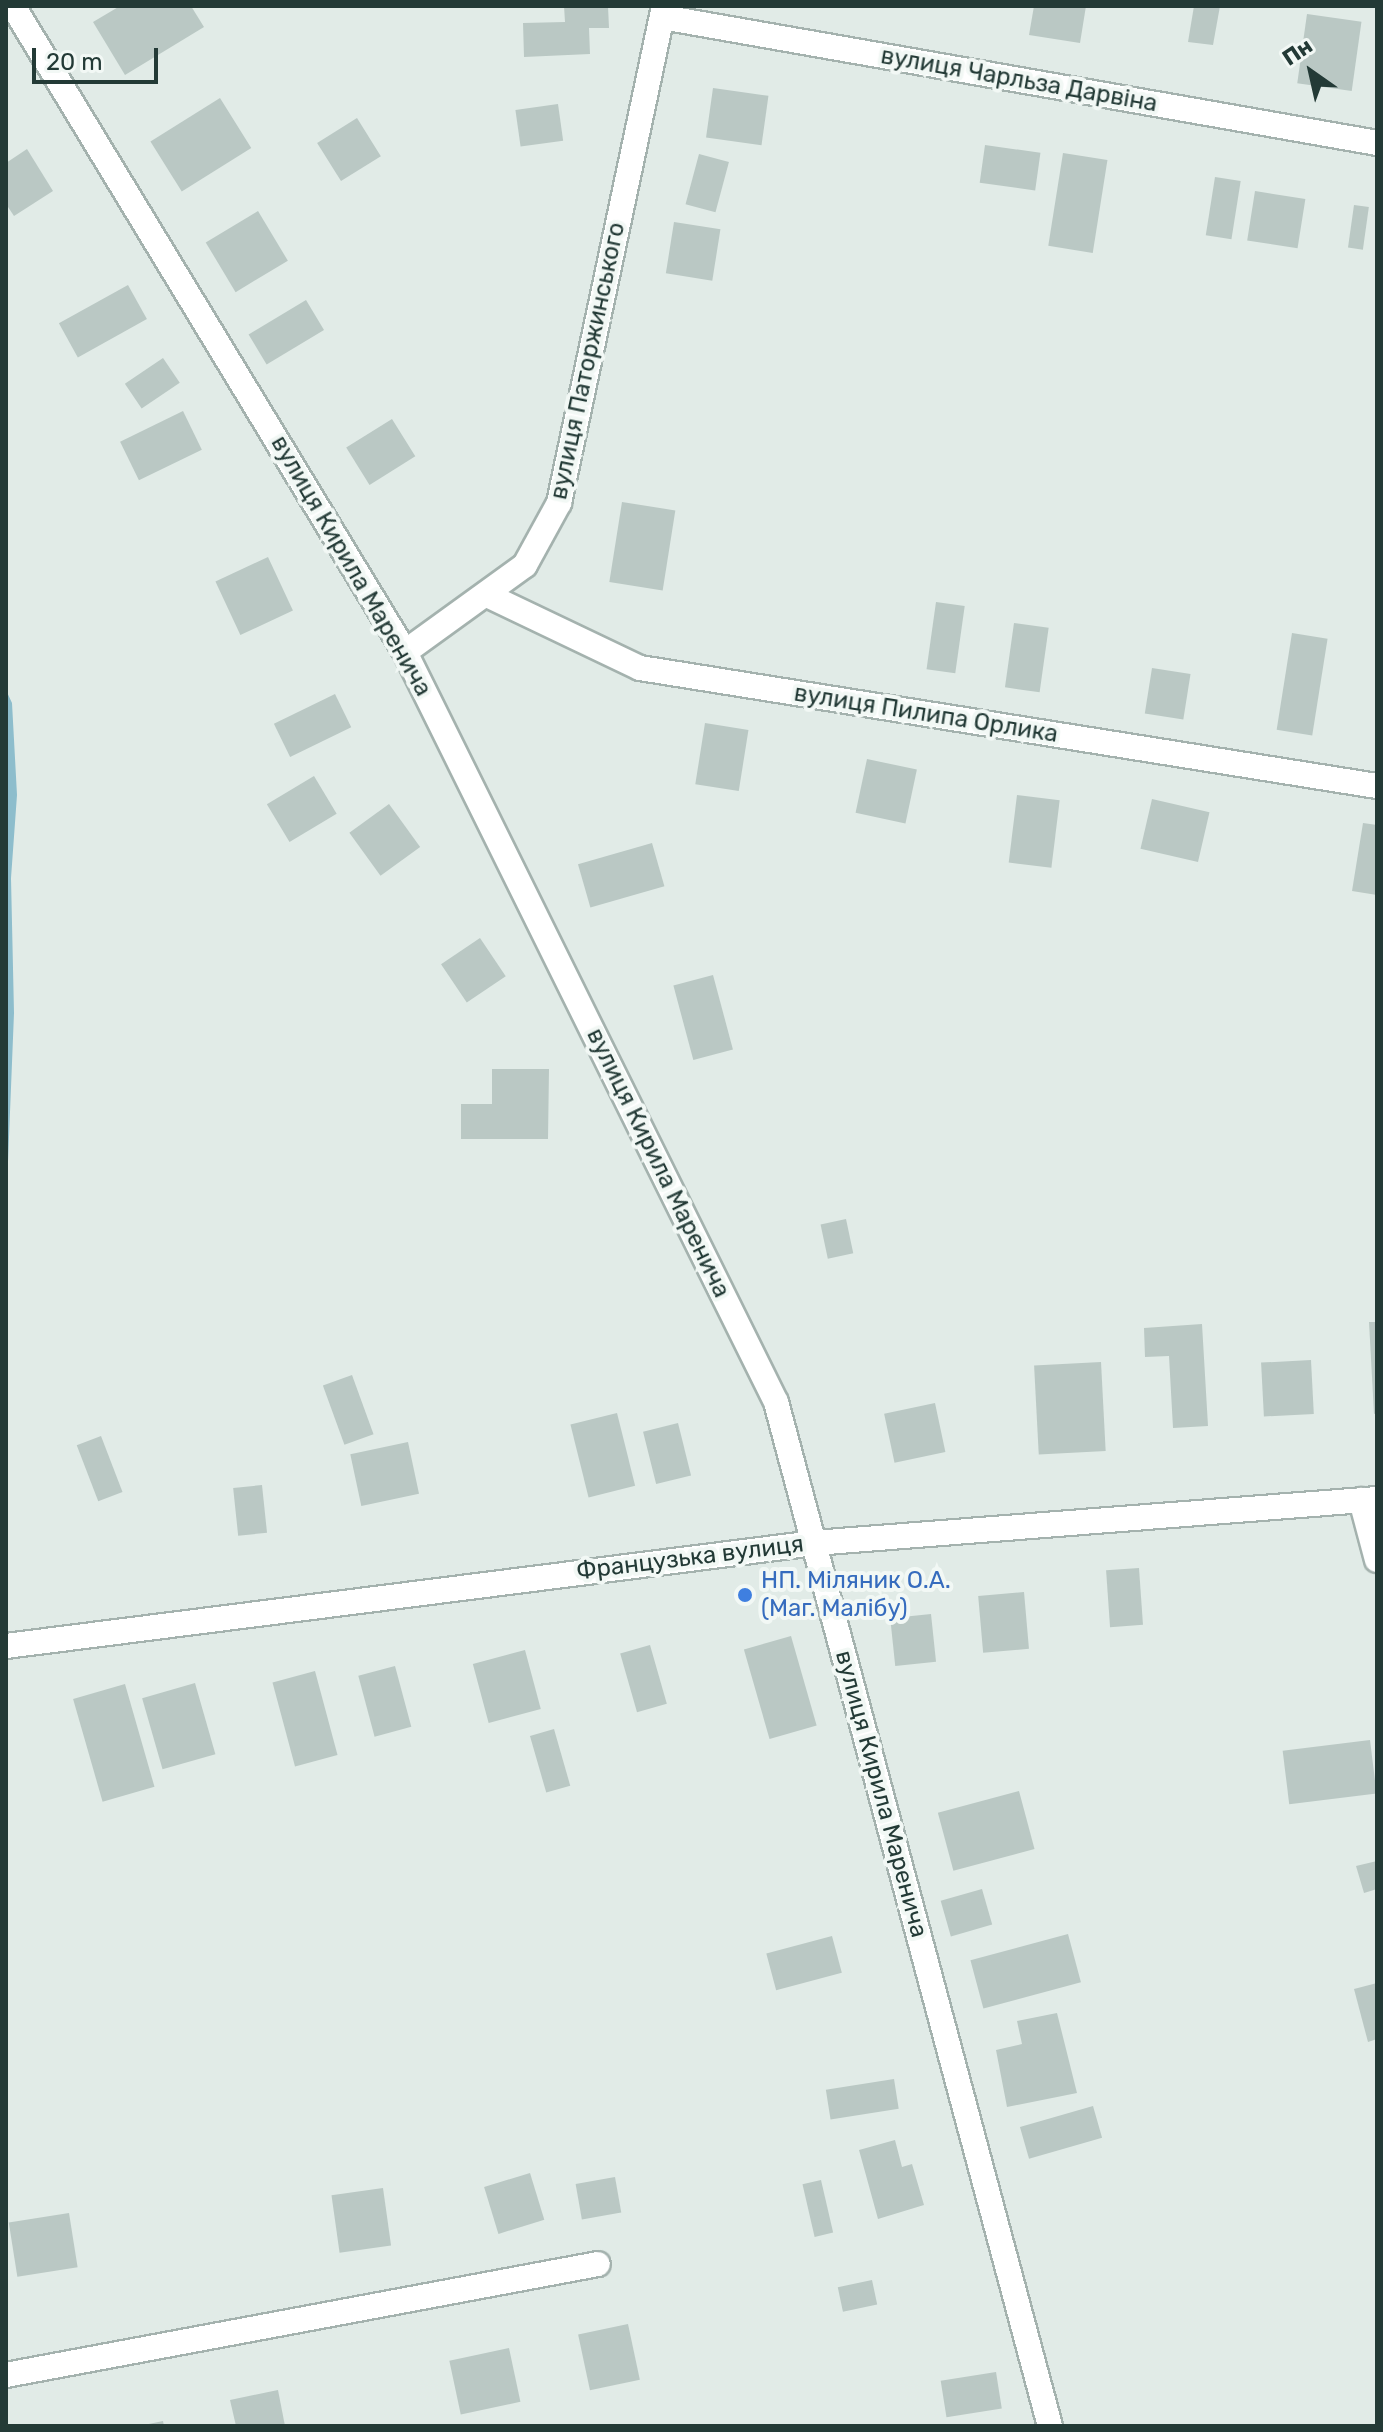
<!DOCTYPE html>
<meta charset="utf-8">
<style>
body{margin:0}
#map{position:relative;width:1383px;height:2432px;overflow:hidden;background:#e1ebe7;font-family:Rubik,sans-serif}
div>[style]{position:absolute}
.water>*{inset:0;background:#8dbdcc}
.building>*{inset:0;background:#bac8c4;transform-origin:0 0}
.roads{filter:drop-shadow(2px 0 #a4b2ae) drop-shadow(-2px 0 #a4b2ae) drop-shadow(0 2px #a4b2ae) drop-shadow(0 -2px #a4b2ae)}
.street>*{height:24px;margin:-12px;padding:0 12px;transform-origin:12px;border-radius:12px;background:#fff}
.dots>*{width:22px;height:22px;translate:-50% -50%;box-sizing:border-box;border:4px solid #f2f8f5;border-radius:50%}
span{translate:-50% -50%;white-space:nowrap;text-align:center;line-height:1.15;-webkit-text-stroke:8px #f2f8f5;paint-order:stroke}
.street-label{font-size:24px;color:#233a36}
.shop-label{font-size:24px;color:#366cbe}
.left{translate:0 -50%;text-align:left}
.frame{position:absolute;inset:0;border:8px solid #233a36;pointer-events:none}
.north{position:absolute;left:1271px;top:32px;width:80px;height:80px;-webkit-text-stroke:6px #f2f8f5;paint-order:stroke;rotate:326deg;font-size:22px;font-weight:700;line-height:32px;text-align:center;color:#233a36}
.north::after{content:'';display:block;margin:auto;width:28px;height:36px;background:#233a36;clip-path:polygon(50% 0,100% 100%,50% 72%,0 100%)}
.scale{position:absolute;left:32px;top:48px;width:126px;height:36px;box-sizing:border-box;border:4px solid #233a36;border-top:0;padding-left:10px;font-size:24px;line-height:28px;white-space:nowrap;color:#233a36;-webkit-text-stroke:6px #f2f8f5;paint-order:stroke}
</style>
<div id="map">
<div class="water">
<div style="clip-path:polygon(6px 690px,12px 703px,17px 795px,11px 878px,14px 1013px,6px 1212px)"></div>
</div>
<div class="building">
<div style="clip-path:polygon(120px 6px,191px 6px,204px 27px,125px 75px,93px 22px)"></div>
<div style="clip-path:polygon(564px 6px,608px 6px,609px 28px,589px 28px,590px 54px,524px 57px,523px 23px,565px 22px)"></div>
<div style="clip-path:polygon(1034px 6px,1086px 6px,1080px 43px,1029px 35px)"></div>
<div style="clip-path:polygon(1194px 6px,1220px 6px,1213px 45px,1188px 42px)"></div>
<div style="left:1307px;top:14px;width:55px;height:70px;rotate:8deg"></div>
<div style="left:713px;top:88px;width:56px;height:50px;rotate:8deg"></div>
<div style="left:220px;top:98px;width:59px;height:82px;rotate:58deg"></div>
<div style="left:558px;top:104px;width:37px;height:43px;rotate:82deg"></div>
<div style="left:357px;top:118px;width:45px;height:47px;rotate:58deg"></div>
<div style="left:985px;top:145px;width:56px;height:38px;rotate:8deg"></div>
<div style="clip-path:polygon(27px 149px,53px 191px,14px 216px,6px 204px,6px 163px)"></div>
<div style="left:1063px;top:153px;width:45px;height:94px;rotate:9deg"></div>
<div style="left:699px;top:154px;width:31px;height:52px;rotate:15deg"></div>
<div style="left:1215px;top:177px;width:26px;height:59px;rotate:9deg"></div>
<div style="left:1255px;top:191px;width:51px;height:50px;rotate:9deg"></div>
<div style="left:1354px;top:205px;width:15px;height:43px;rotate:8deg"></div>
<div style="left:258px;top:211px;width:58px;height:61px;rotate:59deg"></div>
<div style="left:674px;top:222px;width:47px;height:52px;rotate:9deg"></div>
<div style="left:128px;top:285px;width:39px;height:79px;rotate:61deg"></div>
<div style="left:306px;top:300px;width:35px;height:67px;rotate:59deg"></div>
<div style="left:163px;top:358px;width:30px;height:46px;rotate:56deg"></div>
<div style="left:183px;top:411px;width:43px;height:70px;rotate:64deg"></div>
<div style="left:392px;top:419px;width:44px;height:54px;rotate:58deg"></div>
<div style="left:622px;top:502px;width:54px;height:81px;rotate:9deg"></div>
<div style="left:268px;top:557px;width:59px;height:58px;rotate:65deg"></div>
<div style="left:936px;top:602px;width:29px;height:68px;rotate:8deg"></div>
<div style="left:1014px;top:623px;width:35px;height:65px;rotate:8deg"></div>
<div style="left:1292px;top:633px;width:36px;height:98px;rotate:9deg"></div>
<div style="left:1152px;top:668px;width:39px;height:46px;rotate:9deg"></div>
<div style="left:335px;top:694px;width:37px;height:68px;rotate:64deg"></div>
<div style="left:705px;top:723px;width:44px;height:62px;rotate:9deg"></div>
<div style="left:867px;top:759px;width:51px;height:55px;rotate:12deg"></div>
<div style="left:314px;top:776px;width:44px;height:55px;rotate:59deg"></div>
<div style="left:1017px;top:795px;width:43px;height:68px;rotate:7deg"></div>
<div style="left:1152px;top:799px;width:59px;height:51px;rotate:13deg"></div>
<div style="left:389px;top:804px;width:53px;height:49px;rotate:54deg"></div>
<div style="clip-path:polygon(1363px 823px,1377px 825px,1377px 895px,1352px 891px)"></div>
<div style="left:652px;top:843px;width:45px;height:77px;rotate:74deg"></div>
<div style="left:480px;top:938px;width:46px;height:47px;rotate:56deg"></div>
<div style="left:713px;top:975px;width:77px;height:41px;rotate:75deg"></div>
<div style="clip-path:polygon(492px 1069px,549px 1069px,548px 1139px,461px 1139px,461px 1104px,492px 1104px)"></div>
<div style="left:846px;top:1219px;width:35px;height:26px;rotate:78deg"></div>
<div style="clip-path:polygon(1369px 1322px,1377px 1322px,1377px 1413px,1374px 1414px)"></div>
<div style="clip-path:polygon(1202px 1324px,1208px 1426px,1173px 1428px,1169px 1356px,1145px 1357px,1144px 1328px)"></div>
<div style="left:1311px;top:1360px;width:54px;height:50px;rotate:87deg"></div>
<div style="left:1101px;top:1362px;width:89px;height:67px;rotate:87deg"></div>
<div style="left:352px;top:1375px;width:63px;height:31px;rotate:70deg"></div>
<div style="left:935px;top:1403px;width:50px;height:52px;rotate:78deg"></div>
<div style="left:617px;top:1413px;width:75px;height:48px;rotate:76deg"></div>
<div style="left:678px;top:1423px;width:54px;height:36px;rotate:76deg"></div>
<div style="left:101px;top:1436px;width:60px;height:26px;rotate:69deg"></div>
<div style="left:408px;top:1442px;width:53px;height:59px;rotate:78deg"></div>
<div style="left:262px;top:1485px;width:48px;height:29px;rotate:84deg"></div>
<div style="left:1139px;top:1568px;width:57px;height:33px;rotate:86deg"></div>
<div style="left:1024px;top:1592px;width:57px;height:46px;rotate:85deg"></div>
<div style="left:931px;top:1614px;width:48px;height:41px;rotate:84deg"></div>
<div style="left:791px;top:1636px;width:93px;height:49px;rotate:74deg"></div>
<div style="left:650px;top:1645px;width:61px;height:31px;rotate:74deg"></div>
<div style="left:525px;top:1650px;width:61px;height:54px;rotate:75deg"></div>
<div style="left:395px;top:1666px;width:63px;height:38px;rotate:75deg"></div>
<div style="left:315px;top:1671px;width:87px;height:44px;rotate:75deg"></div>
<div style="left:195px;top:1683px;width:74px;height:55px;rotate:74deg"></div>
<div style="left:125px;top:1684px;width:107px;height:54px;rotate:74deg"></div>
<div style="left:554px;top:1729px;width:59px;height:25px;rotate:74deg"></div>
<div style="left:1370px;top:1740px;width:54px;height:88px;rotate:83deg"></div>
<div style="left:1019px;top:1791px;width:60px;height:84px;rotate:75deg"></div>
<div style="clip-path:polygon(1377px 1861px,1377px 1889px,1364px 1893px,1356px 1866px)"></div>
<div style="left:982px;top:1889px;width:37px;height:43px;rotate:74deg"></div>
<div style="left:1068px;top:1934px;width:50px;height:101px;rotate:75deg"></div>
<div style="left:832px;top:1936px;width:38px;height:68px;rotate:75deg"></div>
<div style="clip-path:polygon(1377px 1983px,1377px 2039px,1368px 2042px,1354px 1989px)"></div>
<div style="clip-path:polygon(1057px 2013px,1077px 2093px,1007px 2107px,996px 2050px,1022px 2044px,1017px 2021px)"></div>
<div style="left:894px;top:2079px;width:30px;height:69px;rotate:81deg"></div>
<div style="left:1093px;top:2106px;width:33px;height:76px;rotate:74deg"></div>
<div style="clip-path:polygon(895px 2140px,902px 2167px,912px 2164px,924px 2205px,878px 2219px,859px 2150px)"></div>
<div style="left:530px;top:2173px;width:49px;height:48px;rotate:73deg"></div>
<div style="left:615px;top:2177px;width:36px;height:40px;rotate:80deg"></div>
<div style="left:821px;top:2180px;width:54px;height:19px;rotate:77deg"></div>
<div style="left:383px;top:2188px;width:58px;height:52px;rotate:82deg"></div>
<div style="left:69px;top:2213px;width:55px;height:61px;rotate:81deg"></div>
<div style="left:872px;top:2280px;width:25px;height:35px;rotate:78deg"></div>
<div style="left:628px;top:2324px;width:57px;height:51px;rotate:78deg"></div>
<div style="left:509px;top:2348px;width:55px;height:61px;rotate:78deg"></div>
<div style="left:996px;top:2372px;width:37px;height:56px;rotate:81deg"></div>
<div style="clip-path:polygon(278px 2390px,285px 2426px,236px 2426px,230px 2400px)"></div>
<div style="clip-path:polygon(163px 2421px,164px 2426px,144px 2426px,144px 2425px)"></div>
</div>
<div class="roads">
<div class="street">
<div style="left:13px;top:6px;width:756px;rotate:58.75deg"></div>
<div style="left:405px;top:652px;width:837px;rotate:63.68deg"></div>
<div style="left:776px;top:1402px;width:1060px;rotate:75.02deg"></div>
<div style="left:662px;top:17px;width:726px;rotate:9.99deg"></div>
<div style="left:489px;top:596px;width:167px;rotate:25.5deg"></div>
<div style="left:640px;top:668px;width:746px;rotate:9.1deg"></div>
<div style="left:405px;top:652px;width:148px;rotate:-35.9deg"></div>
<div style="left:525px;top:565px;width:71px;rotate:-61.3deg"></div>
<div style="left:559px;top:503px;width:508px;rotate:-78.07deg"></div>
<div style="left:1361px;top:1500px;width:62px;rotate:75.1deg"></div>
<div style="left:6px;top:1646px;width:815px;rotate:-7.26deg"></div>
<div style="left:814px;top:1543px;width:565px;rotate:-4.47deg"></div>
<div style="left:6px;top:2375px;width:602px;rotate:-10.62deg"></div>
</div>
</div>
<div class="dots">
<div style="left:745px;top:1595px;background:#3f7fe0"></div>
</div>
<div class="street-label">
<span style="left:1019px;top:80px;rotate:10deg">вулиця Чарльза Дарвіна</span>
<span style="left:588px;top:361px;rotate:-78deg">вулиця Паторжинського</span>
<span style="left:351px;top:566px;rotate:60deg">вулиця Кирила Маренича</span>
<span style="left:926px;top:714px;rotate:9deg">вулиця Пилипа Орлика</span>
<span style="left:658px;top:1163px;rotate:64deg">вулиця Кирила Маренича</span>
<span style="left:690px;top:1558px;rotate:-7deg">Французька вулиця</span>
<span style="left:881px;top:1794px;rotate:75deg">вулиця Кирила Маренича</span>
</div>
<div class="shop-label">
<span class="left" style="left:761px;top:1595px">НП. Міляник О.А.<br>(Маг. Малібу)</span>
</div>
<div class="frame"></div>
<div class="north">Пн</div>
<div class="scale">20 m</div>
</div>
